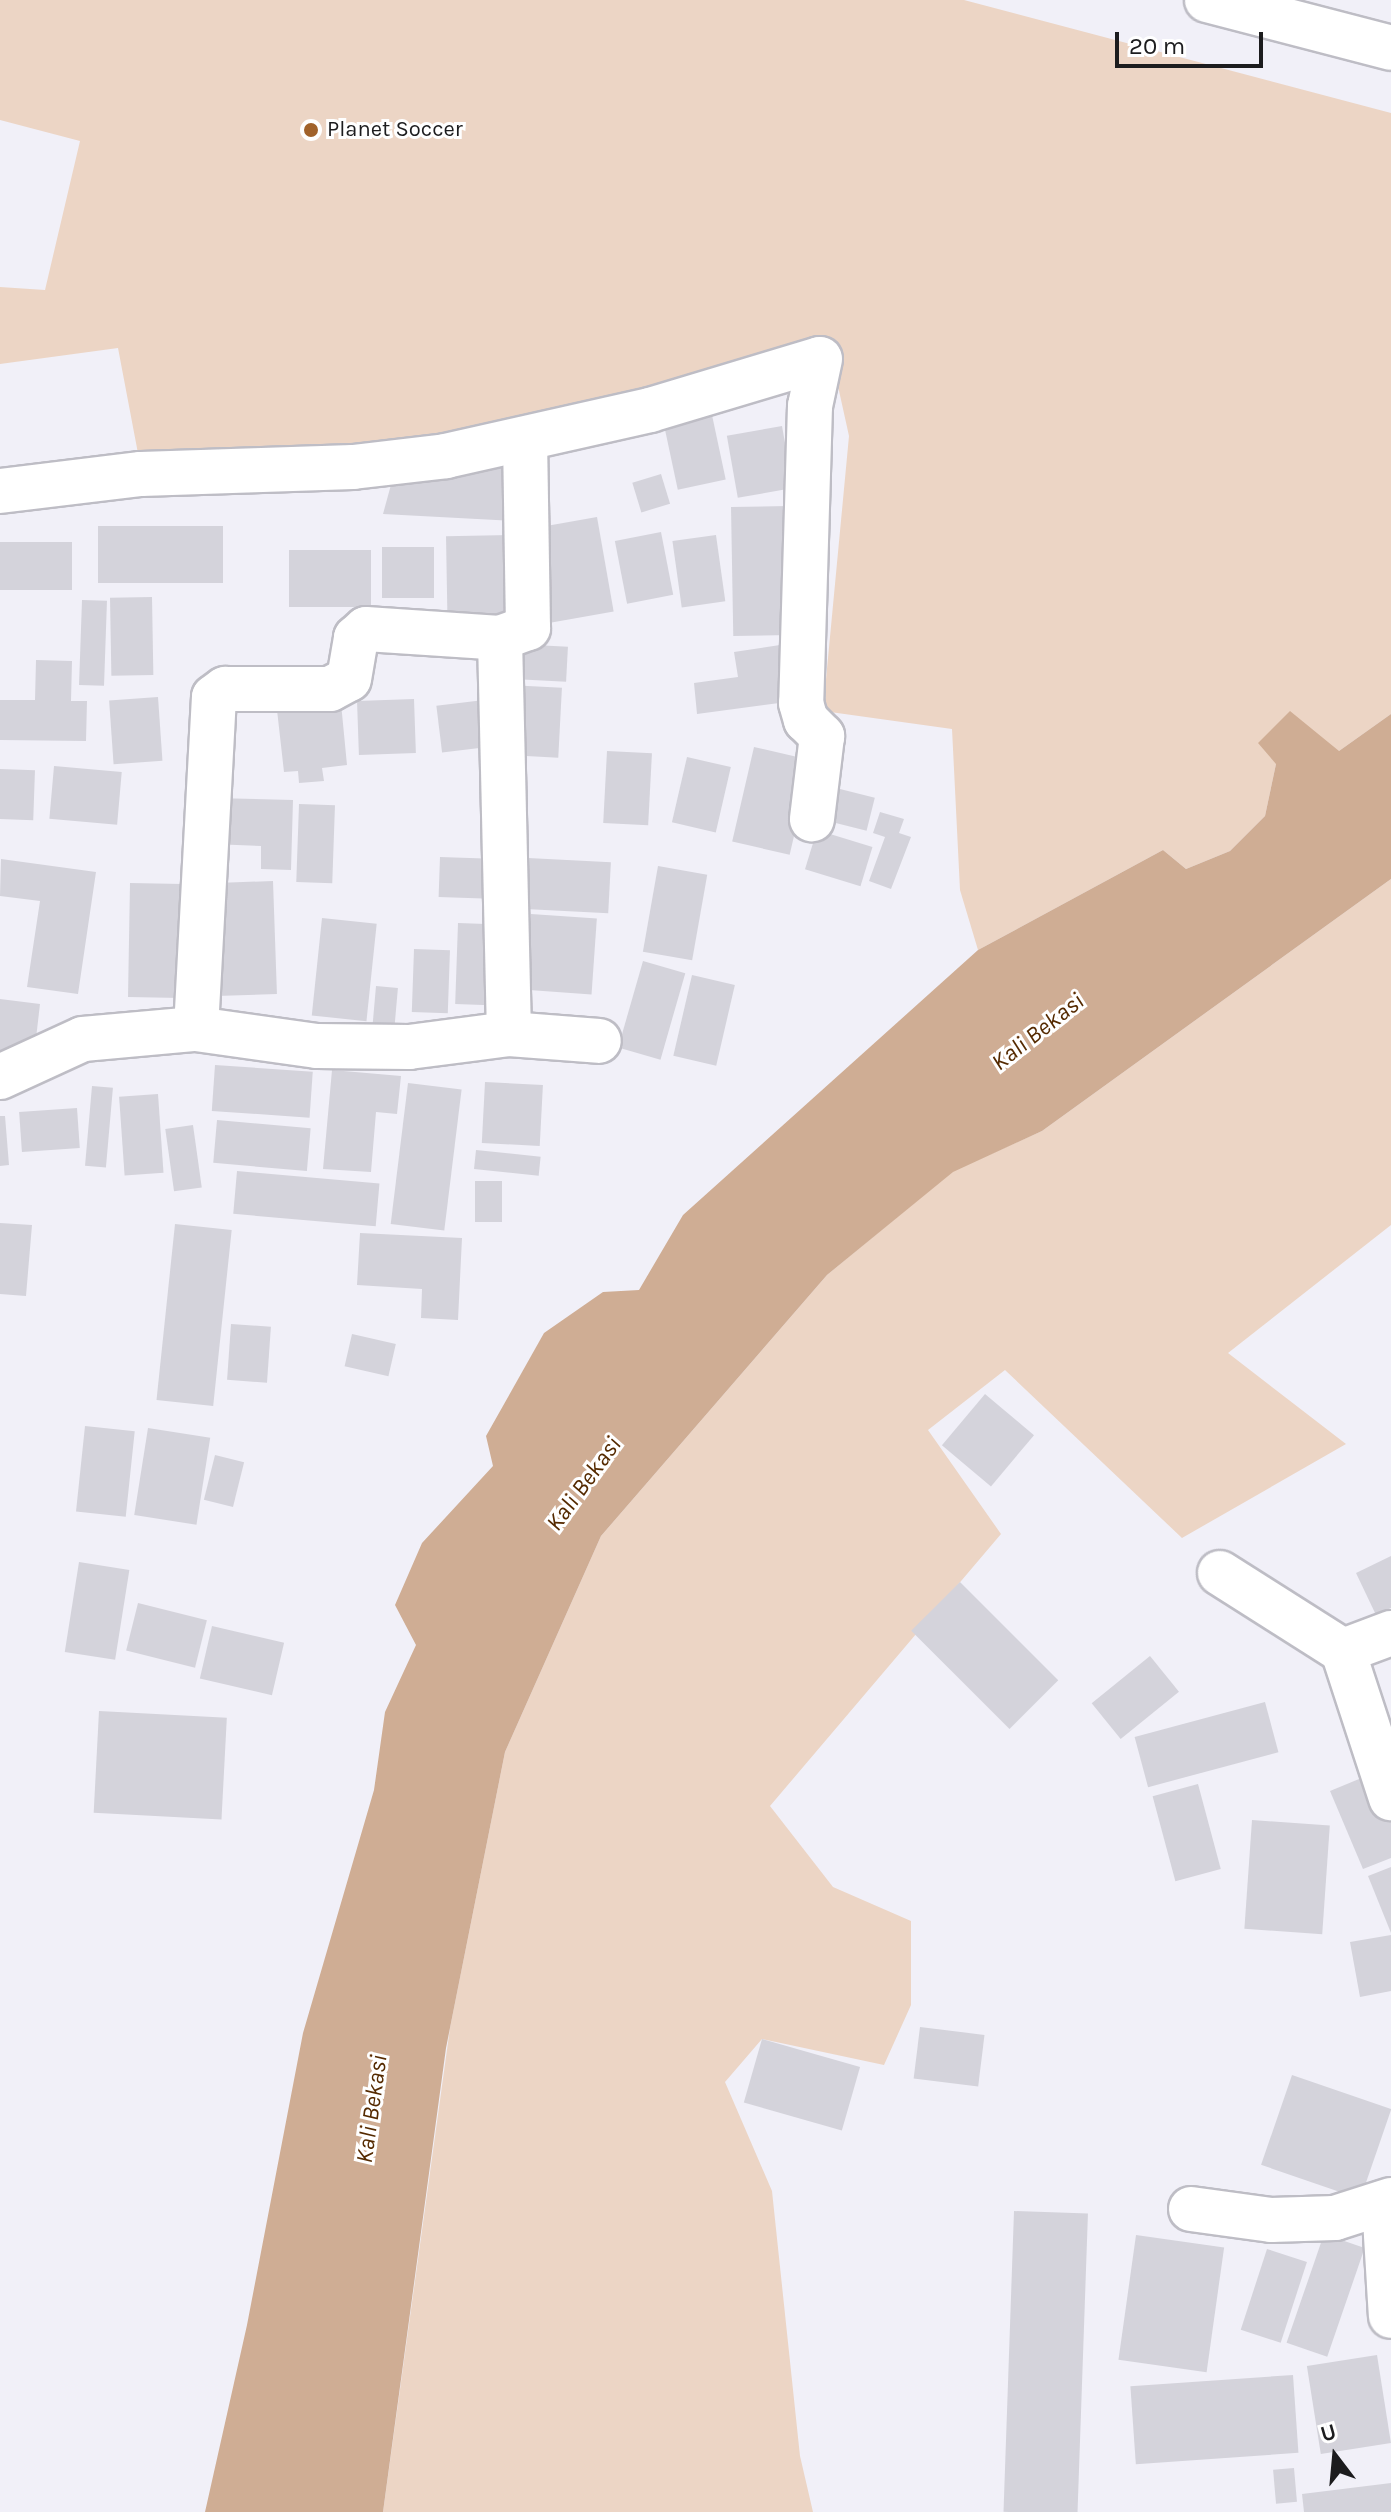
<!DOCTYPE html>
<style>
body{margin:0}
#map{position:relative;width:1391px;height:2512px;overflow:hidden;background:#f1f0f8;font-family:Karla,sans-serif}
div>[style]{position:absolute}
.green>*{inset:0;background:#ecd5c5}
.water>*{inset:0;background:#cfad94}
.building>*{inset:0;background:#d4d3db;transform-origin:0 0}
.roads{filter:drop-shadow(2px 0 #bebdc5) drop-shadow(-2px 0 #bebdc5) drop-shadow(0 2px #bebdc5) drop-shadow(0 -2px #bebdc5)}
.minor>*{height:44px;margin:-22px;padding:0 22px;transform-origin:22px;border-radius:22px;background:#fff}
.dots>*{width:22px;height:22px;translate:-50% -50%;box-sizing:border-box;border:4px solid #fff;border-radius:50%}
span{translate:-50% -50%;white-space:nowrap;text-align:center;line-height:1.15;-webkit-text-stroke:6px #fff;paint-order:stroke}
.poi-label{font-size:22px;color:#1c1c1e}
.left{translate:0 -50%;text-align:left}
.water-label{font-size:24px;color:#552a00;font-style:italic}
.north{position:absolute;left:1295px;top:2416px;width:80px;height:80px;-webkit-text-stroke:6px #fff;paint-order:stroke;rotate:344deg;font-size:22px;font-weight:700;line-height:32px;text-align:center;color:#1c1c1e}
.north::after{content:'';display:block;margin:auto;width:28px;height:36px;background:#1c1c1e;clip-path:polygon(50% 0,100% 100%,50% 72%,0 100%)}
.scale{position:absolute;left:1115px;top:32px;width:148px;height:36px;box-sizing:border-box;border:4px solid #1c1c1e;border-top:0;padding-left:10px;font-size:24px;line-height:28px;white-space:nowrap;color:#1c1c1e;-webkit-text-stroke:6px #fff;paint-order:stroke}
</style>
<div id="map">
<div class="green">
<div style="clip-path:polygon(0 0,964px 0,1391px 113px,1391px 714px,1339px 751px,1276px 764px,1265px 816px,1230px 851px,1186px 869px,1163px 850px,978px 950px,960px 890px,952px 729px,823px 711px,849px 436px,830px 350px,459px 441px,140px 464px,118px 348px,0 364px,0 287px,45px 290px,80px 141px,0 120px)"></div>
<div style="clip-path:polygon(1391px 879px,1391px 1225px,1228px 1353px,1346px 1444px,1182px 1538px,1005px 1370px,928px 1430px,1001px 1534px,770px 1806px,833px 1887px,911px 1921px,911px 2005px,884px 2065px,762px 2039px,725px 2082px,772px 2191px,800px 2456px,813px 2512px,383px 2512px,450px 2028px,505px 1752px,601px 1536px,827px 1275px,953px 1171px,1042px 1131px)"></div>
</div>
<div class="water">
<div style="clip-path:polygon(1290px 711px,1339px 751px,1391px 714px,1391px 879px,1042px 1131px,953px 1172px,827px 1275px,601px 1536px,505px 1752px,446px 2048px,383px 2512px,205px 2512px,247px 2325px,303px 2033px,374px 1790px,385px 1712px,416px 1645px,395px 1605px,422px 1543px,493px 1466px,486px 1436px,544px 1333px,603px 1292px,639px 1290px,683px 1215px,978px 950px,1163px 850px,1186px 869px,1230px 851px,1265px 816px,1276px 764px,1258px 743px)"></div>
</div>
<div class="building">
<div style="left:712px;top:415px;width:66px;height:49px;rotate:78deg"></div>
<div style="left:782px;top:426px;width:63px;height:56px;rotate:80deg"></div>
<div style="clip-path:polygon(508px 463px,516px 521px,383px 514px,395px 470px)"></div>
<div style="left:661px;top:474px;width:31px;height:30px;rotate:73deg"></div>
<div style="left:788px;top:506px;width:129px;height:57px;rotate:89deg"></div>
<div style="left:597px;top:517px;width:96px;height:63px;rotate:80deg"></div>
<div style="left:98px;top:526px;width:125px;height:57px"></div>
<div style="left:661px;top:532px;width:64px;height:47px;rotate:79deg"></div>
<div style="left:516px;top:535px;width:86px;height:70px;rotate:89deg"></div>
<div style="left:716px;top:535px;width:67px;height:44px;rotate:82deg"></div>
<div style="left:0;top:542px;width:72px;height:48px"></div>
<div style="left:382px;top:547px;width:52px;height:51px"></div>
<div style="left:289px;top:550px;width:82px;height:57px"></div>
<div style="left:152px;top:597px;width:78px;height:42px;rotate:89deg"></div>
<div style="left:82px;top:600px;width:25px;height:85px;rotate:2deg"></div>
<div style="left:515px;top:644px;width:53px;height:35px;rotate:3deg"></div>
<div style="clip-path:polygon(780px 645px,787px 702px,697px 714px,694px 683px,738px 677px,734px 652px)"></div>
<div style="clip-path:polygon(36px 660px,72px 661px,71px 701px,87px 701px,86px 741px,0 740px,0 700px,35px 700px)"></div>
<div style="left:508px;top:685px;width:54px;height:70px;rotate:3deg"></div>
<div style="left:158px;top:697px;width:64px;height:49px;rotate:86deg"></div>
<div style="left:414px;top:699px;width:54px;height:57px;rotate:88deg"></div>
<div style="left:484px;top:700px;width:47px;height:48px;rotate:83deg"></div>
<div style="clip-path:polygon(341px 703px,347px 765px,322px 768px,324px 781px,299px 783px,298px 771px,284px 772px,277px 710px)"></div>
<div style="left:754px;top:747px;width:59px;height:97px;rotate:13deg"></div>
<div style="left:607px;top:751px;width:45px;height:72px;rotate:3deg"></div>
<div style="left:687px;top:757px;width:45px;height:67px;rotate:13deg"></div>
<div style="left:54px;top:766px;width:68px;height:53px;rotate:5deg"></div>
<div style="left:0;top:769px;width:35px;height:50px;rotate:2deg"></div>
<div style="left:836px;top:788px;width:40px;height:34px;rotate:14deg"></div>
<div style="clip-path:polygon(213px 798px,293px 800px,291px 870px,261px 869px,261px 846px,211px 844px)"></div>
<div style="left:299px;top:804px;width:36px;height:78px;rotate:2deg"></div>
<div style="clip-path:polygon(880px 812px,904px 819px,899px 833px,911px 837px,891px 889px,869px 881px,885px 837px,873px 833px)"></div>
<div style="left:817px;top:830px;width:58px;height:41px;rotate:17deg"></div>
<div style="left:440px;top:857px;width:59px;height:40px;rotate:2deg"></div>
<div style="left:528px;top:858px;width:83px;height:51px;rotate:3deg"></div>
<div style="clip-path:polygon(1px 859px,96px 872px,78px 994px,27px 987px,40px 901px,0 896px)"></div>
<div style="left:658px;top:866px;width:50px;height:87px;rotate:10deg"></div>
<div style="left:273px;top:881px;width:113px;height:69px;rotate:88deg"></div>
<div style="left:130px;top:883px;width:53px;height:114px;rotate:1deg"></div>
<div style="left:531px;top:914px;width:66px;height:76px;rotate:4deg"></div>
<div style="left:322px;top:918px;width:55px;height:98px;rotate:6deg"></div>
<div style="left:458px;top:923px;width:35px;height:81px;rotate:2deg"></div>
<div style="left:414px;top:949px;width:36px;height:63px;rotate:2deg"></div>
<div style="left:643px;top:961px;width:44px;height:90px;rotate:16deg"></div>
<div style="left:692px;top:975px;width:44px;height:83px;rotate:13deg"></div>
<div style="left:376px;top:986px;width:22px;height:39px;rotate:5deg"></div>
<div style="clip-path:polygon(0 999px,40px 1004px,34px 1056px,0 1052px)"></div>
<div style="left:215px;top:1065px;width:98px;height:46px;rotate:4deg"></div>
<div style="clip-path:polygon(332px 1070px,401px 1076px,397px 1114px,376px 1112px,371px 1172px,323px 1169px)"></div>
<div style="left:485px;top:1082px;width:58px;height:61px;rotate:3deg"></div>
<div style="left:408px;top:1083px;width:54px;height:142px;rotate:7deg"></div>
<div style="left:92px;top:1086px;width:21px;height:80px;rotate:5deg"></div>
<div style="left:158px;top:1094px;width:79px;height:39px;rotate:86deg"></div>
<div style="left:77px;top:1108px;width:40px;height:58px;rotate:86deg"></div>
<div style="clip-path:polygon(0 1116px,5px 1116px,9px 1165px,0 1166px)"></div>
<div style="left:217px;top:1120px;width:94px;height:43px;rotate:5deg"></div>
<div style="left:193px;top:1125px;width:63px;height:28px;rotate:82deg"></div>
<div style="left:476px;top:1150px;width:65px;height:19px;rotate:6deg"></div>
<div style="left:237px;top:1171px;width:143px;height:43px;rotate:5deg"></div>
<div style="left:475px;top:1181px;width:27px;height:41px"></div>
<div style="clip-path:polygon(0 1223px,32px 1225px,26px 1296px,0 1294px)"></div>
<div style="left:175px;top:1224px;width:57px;height:177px;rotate:6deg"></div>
<div style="clip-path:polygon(360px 1233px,462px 1238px,458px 1320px,421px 1318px,422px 1289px,357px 1285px)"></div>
<div style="left:231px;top:1324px;width:40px;height:56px;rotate:4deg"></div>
<div style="left:352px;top:1334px;width:45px;height:33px;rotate:13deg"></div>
<div style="left:985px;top:1394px;width:64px;height:67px;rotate:40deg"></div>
<div style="left:85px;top:1426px;width:50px;height:86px;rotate:6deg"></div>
<div style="left:148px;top:1428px;width:63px;height:88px;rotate:9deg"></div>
<div style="left:215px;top:1455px;width:30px;height:46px;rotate:14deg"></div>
<div style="clip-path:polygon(1391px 1556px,1391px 1608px,1376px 1615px,1356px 1573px)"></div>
<div style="left:79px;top:1562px;width:51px;height:91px;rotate:9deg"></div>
<div style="left:960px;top:1582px;width:139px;height:69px;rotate:45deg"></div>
<div style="left:138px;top:1603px;width:71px;height:49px;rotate:14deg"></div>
<div style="left:212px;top:1626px;width:74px;height:54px;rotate:13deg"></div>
<div style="left:1150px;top:1656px;width:46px;height:75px;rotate:51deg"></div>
<div style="left:1265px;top:1702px;width:52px;height:135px;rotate:75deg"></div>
<div style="left:99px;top:1711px;width:128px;height:102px;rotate:3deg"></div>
<div style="clip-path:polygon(1376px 1772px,1391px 1810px,1391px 1858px,1363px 1869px,1330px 1791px)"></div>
<div style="left:1198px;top:1784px;width:88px;height:47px;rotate:75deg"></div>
<div style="left:1252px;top:1820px;width:78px;height:109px;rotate:4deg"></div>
<div style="clip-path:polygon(1391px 1867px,1391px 1933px,1368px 1876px)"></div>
<div style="clip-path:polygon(1391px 1935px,1391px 1991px,1360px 1997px,1350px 1942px)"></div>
<div style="left:920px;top:2027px;width:65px;height:52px;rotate:7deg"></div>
<div style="left:762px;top:2039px;width:102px;height:66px;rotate:16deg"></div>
<div style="left:1292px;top:2075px;width:105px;height:95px;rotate:19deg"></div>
<div style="left:1014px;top:2211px;width:74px;height:301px;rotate:2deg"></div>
<div style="left:1324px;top:2234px;width:43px;height:115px;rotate:19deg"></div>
<div style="left:1136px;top:2235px;width:89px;height:126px;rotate:8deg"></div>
<div style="left:1267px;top:2249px;width:42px;height:85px;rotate:18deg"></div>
<div style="left:1377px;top:2355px;width:89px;height:71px;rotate:81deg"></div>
<div style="left:1293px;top:2375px;width:78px;height:163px;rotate:86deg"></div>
<div style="left:1294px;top:2468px;width:34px;height:21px;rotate:85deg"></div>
<div style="clip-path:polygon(1391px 2483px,1391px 2512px,1304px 2512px,1302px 2494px)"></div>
</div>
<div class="roads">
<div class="minor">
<div style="left:1207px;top:0;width:190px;rotate:14.6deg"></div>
<div style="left:0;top:491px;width:142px;rotate:-6.9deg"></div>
<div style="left:141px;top:474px;width:212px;rotate:-1.9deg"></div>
<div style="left:353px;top:467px;width:94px;rotate:-6.7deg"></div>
<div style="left:446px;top:456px;width:209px;rotate:-12.7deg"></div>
<div style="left:650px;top:410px;width:177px;rotate:-16.7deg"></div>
<div style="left:820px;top:359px;width:48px;rotate:102deg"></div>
<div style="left:810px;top:406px;width:297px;rotate:91.7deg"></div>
<div style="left:801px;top:703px;width:18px;rotate:74deg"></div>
<div style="left:806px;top:720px;width:23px;rotate:45deg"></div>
<div style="left:822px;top:736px;width:84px;rotate:96.9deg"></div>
<div style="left:500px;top:638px;width:396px;rotate:88.7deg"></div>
<div style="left:196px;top:1029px;width:332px;rotate:-86.9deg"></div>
<div style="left:214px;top:697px;width:14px;rotate:-36deg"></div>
<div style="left:225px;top:689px;width:105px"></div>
<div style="left:330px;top:689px;width:21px;rotate:-28deg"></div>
<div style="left:349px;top:679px;width:42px;rotate:-80.3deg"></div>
<div style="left:356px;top:638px;width:13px;rotate:-42deg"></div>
<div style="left:366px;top:629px;width:134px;rotate:3.8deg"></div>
<div style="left:500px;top:638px;width:30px;rotate:-20deg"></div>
<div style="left:528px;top:628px;width:189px;rotate:-90.9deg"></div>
<div style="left:0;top:1077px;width:91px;rotate:-24.6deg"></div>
<div style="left:83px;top:1039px;width:113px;rotate:-5.1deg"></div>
<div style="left:196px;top:1029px;width:122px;rotate:8deg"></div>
<div style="left:317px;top:1046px;width:92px;rotate:0.6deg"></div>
<div style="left:409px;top:1047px;width:101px;rotate:-7.4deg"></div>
<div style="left:509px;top:1034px;width:90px;rotate:4.4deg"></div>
<div style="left:1220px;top:1573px;width:146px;rotate:32.4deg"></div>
<div style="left:1343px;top:1651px;width:155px;rotate:71.9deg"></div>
<div style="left:1343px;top:1651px;width:51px;rotate:-20.6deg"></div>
<div style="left:1384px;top:2203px;width:113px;rotate:86.5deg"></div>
<div style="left:1191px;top:2209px;width:81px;rotate:7.8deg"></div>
<div style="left:1271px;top:2220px;width:64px;rotate:-1.8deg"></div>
<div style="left:1335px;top:2218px;width:59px;rotate:-17.8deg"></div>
</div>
</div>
<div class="dots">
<div style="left:311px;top:130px;background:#a1622a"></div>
</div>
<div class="poi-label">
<span class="left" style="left:327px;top:130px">Planet Soccer</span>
</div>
<div class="water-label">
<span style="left:1038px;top:1032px;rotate:-38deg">Kali Bekasi</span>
<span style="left:584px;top:1484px;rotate:-54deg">Kali Bekasi</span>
<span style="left:372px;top:2109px;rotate:-82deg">Kali Bekasi</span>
</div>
<div class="north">U</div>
<div class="scale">20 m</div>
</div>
